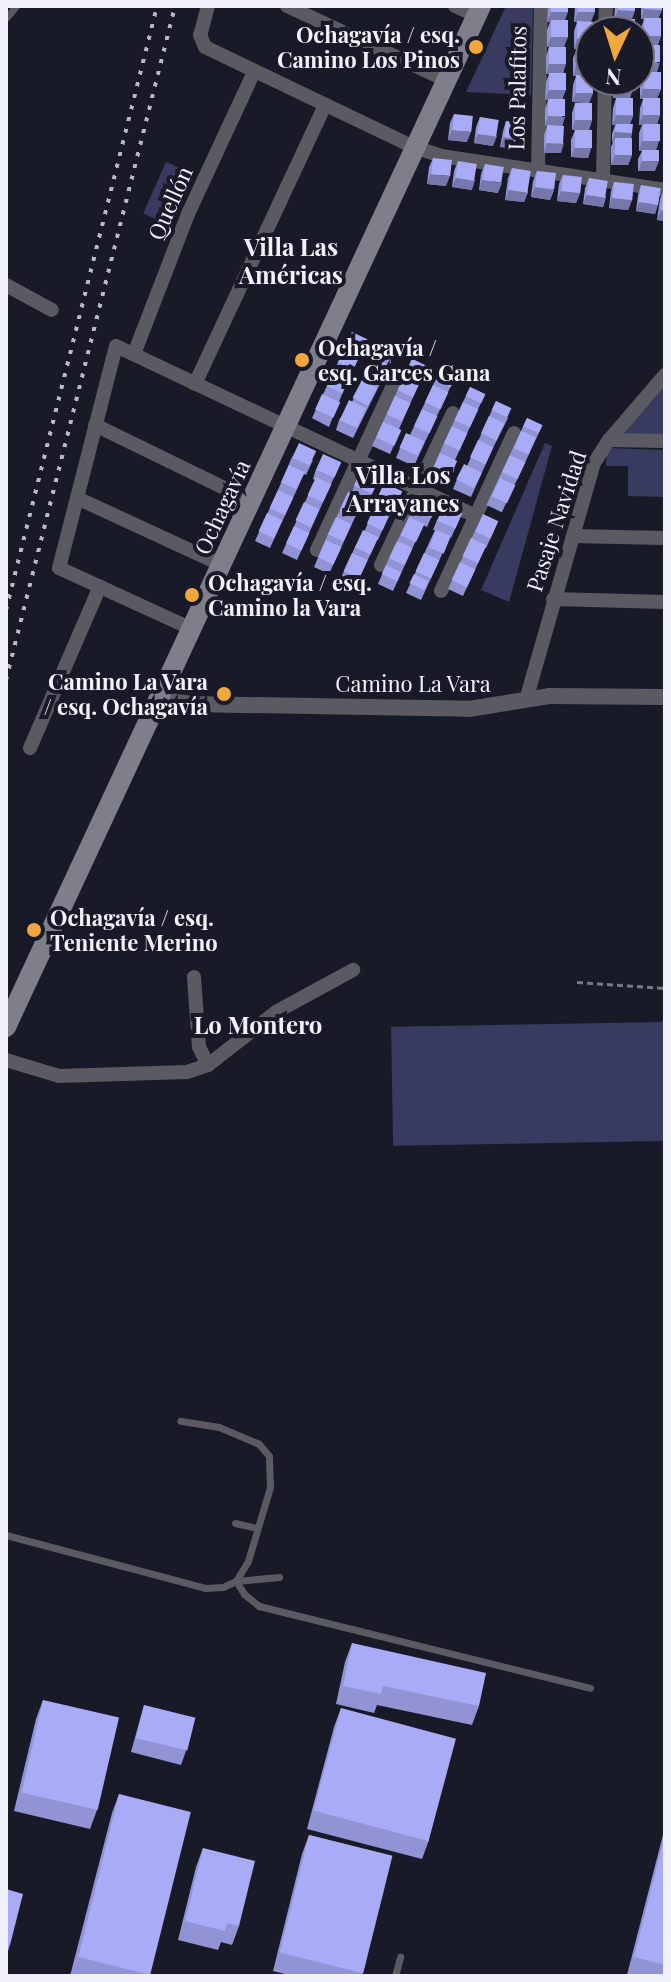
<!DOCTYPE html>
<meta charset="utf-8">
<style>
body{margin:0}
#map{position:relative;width:671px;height:1982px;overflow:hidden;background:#191a28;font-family:"Playfair Display",serif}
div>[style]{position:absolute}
.green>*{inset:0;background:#393a60;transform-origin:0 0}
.path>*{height:3px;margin-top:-1.5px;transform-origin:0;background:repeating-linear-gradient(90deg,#787986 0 6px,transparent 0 10px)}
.service>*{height:7px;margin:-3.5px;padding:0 3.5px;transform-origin:3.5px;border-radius:3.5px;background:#5a5b62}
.minor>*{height:14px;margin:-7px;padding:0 7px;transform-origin:7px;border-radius:7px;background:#5a5b62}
.tertiary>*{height:16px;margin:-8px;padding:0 8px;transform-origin:8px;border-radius:8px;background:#5a5b62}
.secondary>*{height:20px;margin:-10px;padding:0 10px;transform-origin:10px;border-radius:10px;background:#7e7f8b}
.rail>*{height:4px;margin-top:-2px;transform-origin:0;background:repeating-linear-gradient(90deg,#b9bac5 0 4px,transparent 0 12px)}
.wall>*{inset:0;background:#9193d4;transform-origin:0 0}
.shaded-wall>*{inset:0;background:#7678ac}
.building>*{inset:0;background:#a9abf6;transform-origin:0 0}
.dots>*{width:22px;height:22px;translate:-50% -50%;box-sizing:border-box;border:4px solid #191a28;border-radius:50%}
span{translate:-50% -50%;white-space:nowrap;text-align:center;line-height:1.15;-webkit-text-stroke:8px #191a28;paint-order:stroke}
.poi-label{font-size:22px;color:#f0f1fb;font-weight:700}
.right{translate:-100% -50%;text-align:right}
.left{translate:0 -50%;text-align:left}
.street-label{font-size:22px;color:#f0f1fb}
.neighbourhood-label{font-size:24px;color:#f0f1fb;font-weight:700}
.frame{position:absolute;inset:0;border:8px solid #f0f1fb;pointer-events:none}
.north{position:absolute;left:575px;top:16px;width:80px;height:80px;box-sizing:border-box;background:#191a28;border:2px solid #6f707c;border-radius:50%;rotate:184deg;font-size:22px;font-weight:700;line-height:32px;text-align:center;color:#f0f1fb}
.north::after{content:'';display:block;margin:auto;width:28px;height:36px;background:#efa73e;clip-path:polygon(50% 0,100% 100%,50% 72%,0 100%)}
</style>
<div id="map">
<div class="green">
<div style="clip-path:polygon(506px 6px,533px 6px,531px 95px,466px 92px)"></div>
<div style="left:166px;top:162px;width:27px;height:56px;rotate:24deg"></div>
<div style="clip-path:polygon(665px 383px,665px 435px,623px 434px)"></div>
<div style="clip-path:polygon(545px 443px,552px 446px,509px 602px,481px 590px)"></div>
<div style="clip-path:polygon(607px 448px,665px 450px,665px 497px,628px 496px,628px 466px,606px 466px)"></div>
<div style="left:663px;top:1022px;width:119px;height:272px;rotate:89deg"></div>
</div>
<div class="path">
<div style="left:577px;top:982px;width:88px;rotate:3.9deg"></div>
<div style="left:663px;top:1022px;width:2px;rotate:-27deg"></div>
</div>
<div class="service">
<div style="left:6px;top:18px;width:16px;rotate:-50deg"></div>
<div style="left:235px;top:1523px;width:23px;rotate:13deg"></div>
<div style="left:6px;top:1535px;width:206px;rotate:14.9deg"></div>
<div style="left:205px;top:1588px;width:18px;rotate:-3deg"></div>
<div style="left:223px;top:1587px;width:14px;rotate:-25deg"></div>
<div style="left:236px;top:1581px;width:23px;rotate:-59deg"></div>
<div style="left:248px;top:1561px;width:77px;rotate:-73.4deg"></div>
<div style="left:270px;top:1487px;width:31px;rotate:-92deg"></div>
<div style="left:269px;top:1456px;width:16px;rotate:-130deg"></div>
<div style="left:259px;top:1444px;width:43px;rotate:-157deg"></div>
<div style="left:219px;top:1427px;width:39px;rotate:-171deg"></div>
<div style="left:279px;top:1577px;width:43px;rotate:174.7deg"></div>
<div style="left:236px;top:1581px;width:15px;rotate:58deg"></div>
<div style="left:244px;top:1594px;width:19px;rotate:39deg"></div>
<div style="left:259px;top:1606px;width:341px;rotate:13.9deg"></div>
<div style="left:395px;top:1976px;width:20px;rotate:-75deg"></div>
</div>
<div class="minor">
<div style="left:208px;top:6px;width:30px;rotate:105deg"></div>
<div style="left:200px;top:35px;width:13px;rotate:67deg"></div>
<div style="left:205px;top:47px;width:232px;rotate:25.6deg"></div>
<div style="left:414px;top:147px;width:28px;rotate:18deg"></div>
<div style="left:441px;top:156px;width:227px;rotate:8.6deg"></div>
<div style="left:287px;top:6px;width:175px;rotate:25deg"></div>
<div style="left:455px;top:6px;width:23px;rotate:25deg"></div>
<div style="left:605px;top:32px;width:26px;rotate:-88deg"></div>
<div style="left:538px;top:172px;width:166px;rotate:-89deg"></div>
<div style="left:603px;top:181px;width:101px;rotate:-88.9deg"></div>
<div style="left:6px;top:285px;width:52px;rotate:28.5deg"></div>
<div style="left:134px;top:354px;width:150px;rotate:-68.9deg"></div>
<div style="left:188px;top:214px;width:157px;rotate:-65.1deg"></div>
<div style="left:195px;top:384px;width:308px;rotate:-65deg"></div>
<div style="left:95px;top:425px;width:174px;rotate:26deg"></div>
<div style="left:609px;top:440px;width:56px;rotate:1deg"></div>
<div style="left:77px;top:498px;width:160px;rotate:24.8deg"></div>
<div style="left:573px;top:536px;width:92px;rotate:1.2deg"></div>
<div style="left:317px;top:550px;width:184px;rotate:-65.2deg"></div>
<div style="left:381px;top:565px;width:168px;rotate:-64.7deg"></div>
<div style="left:441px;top:591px;width:174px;rotate:-65.2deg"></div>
<div style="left:553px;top:599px;width:112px;rotate:1.5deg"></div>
<div style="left:192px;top:629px;width:146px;rotate:-155.4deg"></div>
<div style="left:59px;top:568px;width:229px;rotate:-75.6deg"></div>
<div style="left:116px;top:346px;width:398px;rotate:25.3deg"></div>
<div style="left:526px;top:700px;width:247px;rotate:-74deg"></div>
<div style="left:594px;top:463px;width:27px;rotate:-57deg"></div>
<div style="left:609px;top:440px;width:86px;rotate:-49.3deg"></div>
<div style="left:30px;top:748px;width:176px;rotate:-66.6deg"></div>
<div style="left:194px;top:977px;width:70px;rotate:85.9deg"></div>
<div style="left:199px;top:1047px;width:20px;rotate:63deg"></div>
<div style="left:6px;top:1060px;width:55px;rotate:16.8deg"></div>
<div style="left:59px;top:1076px;width:128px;rotate:-1.8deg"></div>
<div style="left:187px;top:1072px;width:22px;rotate:-18deg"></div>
<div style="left:208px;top:1065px;width:86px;rotate:-37.9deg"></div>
<div style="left:276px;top:1012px;width:88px;rotate:-28.6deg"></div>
</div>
<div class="tertiary">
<div style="left:160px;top:700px;width:31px;rotate:7deg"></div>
<div style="left:191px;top:704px;width:278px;rotate:1deg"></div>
<div style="left:469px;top:709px;width:81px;rotate:-9.2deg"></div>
<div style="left:549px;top:696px;width:116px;rotate:0.5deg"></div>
</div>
<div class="secondary">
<div style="left:6px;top:1027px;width:1126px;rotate:-65.05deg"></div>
</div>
<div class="rail">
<div style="left:6px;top:610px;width:623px;rotate:-75.96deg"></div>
<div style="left:6px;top:680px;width:695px;rotate:-75.92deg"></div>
</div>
<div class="wall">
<div style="clip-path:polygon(548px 6px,568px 6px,565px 20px,561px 153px,544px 153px,544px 135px,547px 126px,545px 126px,545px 109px,548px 100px,545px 100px,546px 82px,549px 74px,546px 74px,546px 57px,549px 47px,547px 47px,547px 30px,550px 22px,547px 22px)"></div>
<div style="clip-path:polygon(575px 6px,595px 6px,574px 49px,574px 31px,577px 22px,574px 22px)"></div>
<div style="clip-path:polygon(615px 6px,635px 6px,632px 19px,634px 32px,614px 32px,617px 20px,614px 20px)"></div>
<div style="clip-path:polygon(641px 6px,662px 6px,658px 18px,661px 36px,658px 45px,657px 72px,661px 89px,657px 98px,660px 115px,657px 124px,655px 171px,638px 171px,638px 159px,642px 151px,639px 151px,639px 133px,642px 125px,639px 125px,640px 108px,643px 99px,640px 99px,640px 81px,643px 72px,640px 72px,640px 55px,643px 45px,640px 45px,641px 28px,644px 19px,641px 19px)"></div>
<div style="clip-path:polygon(577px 49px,591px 49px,590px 75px,593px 93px,589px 103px,572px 102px,573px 85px,576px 76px,573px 76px,573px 58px)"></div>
<div style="clip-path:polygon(613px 80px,634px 80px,633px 88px,630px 98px,633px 116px,630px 124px,632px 133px,631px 138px,632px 155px,628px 165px,611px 165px,611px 147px,613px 142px,612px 142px,612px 134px,615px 125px,612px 125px,613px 108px,616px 98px,613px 98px)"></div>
<div style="clip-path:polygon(575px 103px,592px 120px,589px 130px,572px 130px,572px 113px)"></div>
<div style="clip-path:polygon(454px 114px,467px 142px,448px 140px,450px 123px)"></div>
<div style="clip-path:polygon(480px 117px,493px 146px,474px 143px,476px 127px)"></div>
<div style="clip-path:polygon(506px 121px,520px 149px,500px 147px,503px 131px)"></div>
<div style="clip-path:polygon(575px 130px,591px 148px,588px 158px,571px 157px,571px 140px)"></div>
<div style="clip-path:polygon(433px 158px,446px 186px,427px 184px,429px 167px)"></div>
<div style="clip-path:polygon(458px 161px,472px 190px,452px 187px,454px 171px)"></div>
<div style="clip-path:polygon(485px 164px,498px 193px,479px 190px,481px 174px)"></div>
<div style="clip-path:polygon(512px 168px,528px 192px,524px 202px,505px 200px,508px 178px)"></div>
<div style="clip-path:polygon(537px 171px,554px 190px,550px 200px,531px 197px,533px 181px)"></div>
<div style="clip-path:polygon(563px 175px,580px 193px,576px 203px,557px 201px,559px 184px)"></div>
<div style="clip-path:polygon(589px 178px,606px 197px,603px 207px,583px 204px,585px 188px)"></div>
<div style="clip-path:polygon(614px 182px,632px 200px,628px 210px,609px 208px,611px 191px)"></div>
<div style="clip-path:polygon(641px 185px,658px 204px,655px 214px,636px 211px,638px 195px)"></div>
<div style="clip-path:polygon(664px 189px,665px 221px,657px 220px,660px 199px)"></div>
<div style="clip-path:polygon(352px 332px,363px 349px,348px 379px,329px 427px,312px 418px)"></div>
<div style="clip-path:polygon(379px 345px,391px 362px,353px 438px,336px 430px,339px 420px,352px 402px,362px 380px,363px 381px)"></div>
<div style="clip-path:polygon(412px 359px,427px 366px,399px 429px,401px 430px,390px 454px,372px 446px)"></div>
<div style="clip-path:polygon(439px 372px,454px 379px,414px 466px,396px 458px,400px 448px,410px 435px)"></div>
<div style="clip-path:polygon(470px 387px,485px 394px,455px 460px,454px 471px,447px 486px,429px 478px,444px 443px)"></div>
<div style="clip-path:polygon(496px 401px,508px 418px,492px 450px,471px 497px,453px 489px,457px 479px,467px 466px)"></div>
<div style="left:527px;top:418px;width:17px;height:96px;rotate:25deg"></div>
<div style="clip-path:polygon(292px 457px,313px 460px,306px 475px,304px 474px,270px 548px,255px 541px,278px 490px)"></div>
<div style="clip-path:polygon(341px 462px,297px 560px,282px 553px,315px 480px,313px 479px,316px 469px)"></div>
<div style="clip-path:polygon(354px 486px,374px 489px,367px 504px,362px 502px,329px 574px,314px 567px,328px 534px,340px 510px,351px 494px)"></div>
<div style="clip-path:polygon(377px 498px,398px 501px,391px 516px,389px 515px,378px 540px,377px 540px,355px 588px,340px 580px,355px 547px,365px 530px,374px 508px)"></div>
<div style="clip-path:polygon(438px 502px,427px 527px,423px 525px,393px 591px,378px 584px,389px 558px,413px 509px)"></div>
<div style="clip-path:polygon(462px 513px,451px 538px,450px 537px,421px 600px,406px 593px,435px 530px,433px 530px,437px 520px)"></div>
<div style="clip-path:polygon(475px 531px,494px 531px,486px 548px,485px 548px,463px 596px,448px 589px)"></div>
<div style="clip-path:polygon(352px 1643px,479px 1706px,472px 1725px,377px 1705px,374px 1713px,336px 1704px,345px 1662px)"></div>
<div style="clip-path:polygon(43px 1700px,97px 1810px,90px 1829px,14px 1811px,36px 1719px)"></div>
<div style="clip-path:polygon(144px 1705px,186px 1751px,181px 1765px,131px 1752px)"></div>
<div style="clip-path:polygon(341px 1708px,429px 1840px,422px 1859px,307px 1829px,334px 1727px)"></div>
<div style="clip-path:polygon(119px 1794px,149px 1976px,70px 1976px,112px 1813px)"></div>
<div style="clip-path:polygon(665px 1827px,665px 1976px,629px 1976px,627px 1975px)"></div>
<div style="clip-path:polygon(309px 1835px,392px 1856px,362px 1976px,293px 1976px,273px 1971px,302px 1854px)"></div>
<div style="clip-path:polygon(203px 1848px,239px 1926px,232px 1945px,221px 1942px,218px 1950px,178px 1940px,196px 1867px)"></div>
<div style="clip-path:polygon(6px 1889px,10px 1945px,6px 1957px)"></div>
</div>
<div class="shaded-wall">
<div style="clip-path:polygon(644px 9px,662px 10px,658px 20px,641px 19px)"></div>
<div style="clip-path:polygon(618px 10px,635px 11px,631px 21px,614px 20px)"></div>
<div style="clip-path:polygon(551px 12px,568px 12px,564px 22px,547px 22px)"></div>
<div style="clip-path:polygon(578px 12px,595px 12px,591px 22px,574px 22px)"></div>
<div style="clip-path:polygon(644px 36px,661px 36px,657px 46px,640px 45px)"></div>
<div style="clip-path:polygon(551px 37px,568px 37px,564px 47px,547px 47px)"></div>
<div style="clip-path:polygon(577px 39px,591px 39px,591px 49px,574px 49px)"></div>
<div style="clip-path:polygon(643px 62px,660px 63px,657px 72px,640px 72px)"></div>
<div style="clip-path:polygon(549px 64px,566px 64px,563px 74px,546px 74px)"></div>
<div style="clip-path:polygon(576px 66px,591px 66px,590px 76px,573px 76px)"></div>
<div style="clip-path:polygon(616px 88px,633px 88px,630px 98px,613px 98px)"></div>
<div style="clip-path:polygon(643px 89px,661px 89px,657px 99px,640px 99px)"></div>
<div style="clip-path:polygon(549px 90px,566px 90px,562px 100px,545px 100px)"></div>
<div style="clip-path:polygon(576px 93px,593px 93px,589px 103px,572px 102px)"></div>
<div style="clip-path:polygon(616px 115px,633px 116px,629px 126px,612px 125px)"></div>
<div style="clip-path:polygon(643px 115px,660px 115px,657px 125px,639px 125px)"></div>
<div style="clip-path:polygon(548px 116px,565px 117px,562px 127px,545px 126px)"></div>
<div style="clip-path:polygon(575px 120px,592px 120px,589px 130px,572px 130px)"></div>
<div style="clip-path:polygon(452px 130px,471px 132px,467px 142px,448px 140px)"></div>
<div style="clip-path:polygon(615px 132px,632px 133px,629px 142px,615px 138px,613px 142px,612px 142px)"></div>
<div style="clip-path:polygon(478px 134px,497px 136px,493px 146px,474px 143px)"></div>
<div style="clip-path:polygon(504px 137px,523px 140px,520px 149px,500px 147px)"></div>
<div style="clip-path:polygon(642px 141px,659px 141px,656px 151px,639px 151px)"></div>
<div style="clip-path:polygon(547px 143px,564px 143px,561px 153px,544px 153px)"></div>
<div style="clip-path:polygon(575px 148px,591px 148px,588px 158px,571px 157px)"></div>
<div style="clip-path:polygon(615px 155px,632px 155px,628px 165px,611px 165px)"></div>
<div style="clip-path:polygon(642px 161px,659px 161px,655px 171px,638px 171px)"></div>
<div style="clip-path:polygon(430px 174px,450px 176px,446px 186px,427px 184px)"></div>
<div style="clip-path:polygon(456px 178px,475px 180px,472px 190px,452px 187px)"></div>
<div style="clip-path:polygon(482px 180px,502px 183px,498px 193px,479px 190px)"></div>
<div style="clip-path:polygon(535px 187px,554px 190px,550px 200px,531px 197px)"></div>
<div style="clip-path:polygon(509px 190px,528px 192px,524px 202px,505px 200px)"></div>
<div style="clip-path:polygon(561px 191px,580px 193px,576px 203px,557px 201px)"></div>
<div style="clip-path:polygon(587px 195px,606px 197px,603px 207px,583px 204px)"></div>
<div style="clip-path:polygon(612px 198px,632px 200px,628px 210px,609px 208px)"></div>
<div style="clip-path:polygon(639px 202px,658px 204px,655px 214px,636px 211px)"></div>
<div style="clip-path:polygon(661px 210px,665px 211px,665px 221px,657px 220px)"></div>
</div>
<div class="building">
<div style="left:551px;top:6px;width:17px;height:6px"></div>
<div style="left:578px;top:6px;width:17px;height:6px"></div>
<div style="clip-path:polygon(618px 6px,635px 6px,635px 11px,618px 10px)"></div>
<div style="clip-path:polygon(644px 6px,662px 6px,662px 10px,644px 9px)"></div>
<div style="left:644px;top:18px;width:17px;height:18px"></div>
<div style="left:618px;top:19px;width:17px;height:13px"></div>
<div style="left:551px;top:20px;width:17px;height:17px"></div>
<div style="clip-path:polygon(577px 21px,595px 22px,594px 32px,591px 32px,591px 39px,577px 39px)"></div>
<div style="left:643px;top:45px;width:17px;height:17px"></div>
<div style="left:549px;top:47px;width:17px;height:17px"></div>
<div style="left:577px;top:49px;width:14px;height:17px"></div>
<div style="left:644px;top:72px;width:17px;height:17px"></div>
<div style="left:549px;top:73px;width:17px;height:17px"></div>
<div style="clip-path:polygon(576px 75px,591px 75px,591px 80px,593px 80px,593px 93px,576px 93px)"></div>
<div style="left:616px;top:80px;width:18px;height:8px"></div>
<div style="left:616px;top:98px;width:17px;height:17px"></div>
<div style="left:643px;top:98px;width:17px;height:17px"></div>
<div style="left:548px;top:99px;width:17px;height:17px"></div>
<div style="left:575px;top:103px;width:17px;height:17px"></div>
<div style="left:454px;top:114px;width:19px;height:16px;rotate:6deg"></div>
<div style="left:480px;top:117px;width:19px;height:17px;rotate:9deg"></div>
<div style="left:506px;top:121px;width:19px;height:16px;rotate:6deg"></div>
<div style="clip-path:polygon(616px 124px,633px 124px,632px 133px,615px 132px)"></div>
<div style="left:643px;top:124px;width:17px;height:17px"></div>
<div style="left:547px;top:125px;width:17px;height:18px;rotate:3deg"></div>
<div style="left:575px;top:130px;width:17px;height:18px"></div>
<div style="left:615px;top:138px;width:17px;height:17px"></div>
<div style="left:642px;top:150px;width:17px;height:11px"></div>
<div style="left:433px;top:158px;width:19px;height:16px;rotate:6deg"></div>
<div style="left:458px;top:161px;width:19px;height:17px;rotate:9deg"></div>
<div style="left:485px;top:164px;width:19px;height:16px;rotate:9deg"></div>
<div style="left:512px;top:168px;width:19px;height:22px;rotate:9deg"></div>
<div style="left:537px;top:171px;width:19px;height:16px;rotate:6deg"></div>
<div style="left:563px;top:175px;width:19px;height:16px;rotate:6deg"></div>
<div style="left:589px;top:178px;width:19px;height:17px;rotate:9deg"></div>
<div style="left:614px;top:182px;width:20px;height:16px;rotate:6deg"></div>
<div style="left:641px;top:185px;width:20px;height:17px;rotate:9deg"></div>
<div style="clip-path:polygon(664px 189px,665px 189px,665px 211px,661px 210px)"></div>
<div style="left:352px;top:332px;width:17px;height:10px;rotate:25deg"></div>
<div style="left:346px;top:345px;width:17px;height:19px;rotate:25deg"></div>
<div style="left:379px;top:345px;width:17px;height:10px;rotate:25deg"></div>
<div style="left:374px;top:357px;width:16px;height:20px;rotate:27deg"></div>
<div style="left:412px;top:359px;width:17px;height:10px;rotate:25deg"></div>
<div style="left:335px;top:369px;width:17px;height:19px;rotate:25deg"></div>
<div style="left:406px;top:372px;width:17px;height:20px;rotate:25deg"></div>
<div style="left:439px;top:372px;width:17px;height:9px;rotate:25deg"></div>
<div style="left:362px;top:380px;width:17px;height:20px;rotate:28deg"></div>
<div style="left:433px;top:385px;width:17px;height:19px;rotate:25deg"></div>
<div style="left:470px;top:387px;width:17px;height:10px;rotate:25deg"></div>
<div style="left:322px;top:394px;width:20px;height:17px;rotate:24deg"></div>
<div style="left:395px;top:396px;width:17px;height:20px;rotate:25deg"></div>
<div style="left:349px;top:400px;width:19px;height:22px;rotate:25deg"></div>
<div style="left:496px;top:401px;width:17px;height:10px;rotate:25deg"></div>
<div style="left:463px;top:402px;width:17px;height:20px;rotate:25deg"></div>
<div style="left:422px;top:409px;width:17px;height:19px;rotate:25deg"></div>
<div style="left:489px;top:416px;width:17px;height:19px;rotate:25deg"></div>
<div style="left:527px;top:418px;width:17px;height:9px;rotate:25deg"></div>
<div style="left:383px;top:422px;width:20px;height:17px;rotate:24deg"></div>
<div style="left:452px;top:426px;width:17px;height:19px;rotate:25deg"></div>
<div style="left:521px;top:431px;width:16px;height:19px;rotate:22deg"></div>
<div style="left:406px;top:433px;width:20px;height:16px;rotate:24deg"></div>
<div style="left:478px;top:440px;width:17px;height:19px;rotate:25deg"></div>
<div style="left:299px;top:443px;width:19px;height:16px;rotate:25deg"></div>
<div style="left:440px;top:453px;width:19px;height:17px;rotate:25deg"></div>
<div style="left:323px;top:454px;width:20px;height:17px;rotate:24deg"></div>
<div style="left:510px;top:455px;width:17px;height:19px;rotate:25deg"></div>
<div style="left:464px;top:464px;width:20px;height:17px;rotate:27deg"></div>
<div style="left:289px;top:465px;width:17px;height:19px;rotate:25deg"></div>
<div style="left:360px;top:472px;width:20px;height:15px;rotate:24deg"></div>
<div style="left:316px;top:477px;width:17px;height:20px;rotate:25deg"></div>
<div style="left:500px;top:478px;width:17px;height:20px;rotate:25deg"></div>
<div style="left:384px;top:483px;width:20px;height:17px;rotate:24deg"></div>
<div style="left:278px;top:490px;width:17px;height:20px;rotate:25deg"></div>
<div style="left:348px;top:492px;width:17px;height:20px;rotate:25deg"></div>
<div style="left:420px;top:494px;width:20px;height:17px;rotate:24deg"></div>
<div style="left:304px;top:502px;width:17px;height:20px;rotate:25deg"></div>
<div style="left:444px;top:505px;width:20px;height:17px;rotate:24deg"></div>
<div style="left:375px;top:506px;width:17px;height:19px;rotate:25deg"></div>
<div style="left:267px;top:513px;width:17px;height:20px;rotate:25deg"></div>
<div style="left:483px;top:514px;width:17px;height:19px;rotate:25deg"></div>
<div style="left:336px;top:517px;width:17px;height:19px;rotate:25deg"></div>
<div style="left:409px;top:517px;width:17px;height:20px;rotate:25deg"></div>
<div style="left:294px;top:526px;width:17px;height:19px;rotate:25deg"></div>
<div style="left:363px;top:530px;width:17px;height:19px;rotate:25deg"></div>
<div style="left:436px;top:530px;width:16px;height:19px;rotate:22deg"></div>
<div style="left:471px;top:538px;width:17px;height:20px;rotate:25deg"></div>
<div style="left:326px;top:540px;width:17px;height:19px;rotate:25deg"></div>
<div style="left:397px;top:541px;width:17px;height:19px;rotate:25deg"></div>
<div style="left:352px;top:553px;width:17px;height:20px;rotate:25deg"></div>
<div style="left:424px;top:553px;width:17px;height:20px;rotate:25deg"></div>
<div style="left:460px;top:562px;width:17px;height:20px;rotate:25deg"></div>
<div style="left:386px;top:565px;width:17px;height:10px;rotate:25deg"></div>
<div style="left:414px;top:574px;width:16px;height:10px;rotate:27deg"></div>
<div style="clip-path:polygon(352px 1643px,486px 1673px,479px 1706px,383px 1686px,381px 1694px,343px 1686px)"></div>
<div style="left:43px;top:1700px;width:78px;height:95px;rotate:13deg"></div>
<div style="left:144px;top:1705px;width:53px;height:34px;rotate:14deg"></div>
<div style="left:341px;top:1708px;width:119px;height:106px;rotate:15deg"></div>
<div style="left:119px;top:1794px;width:74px;height:168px;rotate:14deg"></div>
<div style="left:309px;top:1835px;width:86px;height:121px;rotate:14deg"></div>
<div style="clip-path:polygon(665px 1835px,665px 1965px,634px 1957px)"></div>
<div style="clip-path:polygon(203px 1848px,255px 1861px,239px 1926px,227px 1923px,225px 1931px,185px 1921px)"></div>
<div style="clip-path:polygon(6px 1889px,23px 1894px,10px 1945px,6px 1944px)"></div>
</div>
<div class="dots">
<div style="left:476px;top:47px;background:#efa73e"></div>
<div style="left:302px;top:360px;background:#efa73e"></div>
<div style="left:192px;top:595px;background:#efa73e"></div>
<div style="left:224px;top:694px;background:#efa73e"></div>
<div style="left:34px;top:930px;background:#efa73e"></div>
</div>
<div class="poi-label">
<span class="right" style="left:460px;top:47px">Ochagavía / esq.<br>Camino Los Pinos</span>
<span class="left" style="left:318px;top:360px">Ochagavía /<br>esq. Garces Gana</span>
<span class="left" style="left:208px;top:595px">Ochagavía / esq.<br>Camino la Vara</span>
<span class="right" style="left:208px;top:694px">Camino La Vara<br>/ esq. Ochagavía</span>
<span class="left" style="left:50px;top:930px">Ochagavía / esq.<br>Teniente Merino</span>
</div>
<div class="street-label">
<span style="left:517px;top:88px;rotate:-89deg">Los Palafitos</span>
<span style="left:170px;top:203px;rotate:-66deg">Quellón</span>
<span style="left:222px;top:507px;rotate:-65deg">Ochagavía</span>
<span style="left:556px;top:521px;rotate:-72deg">Pasaje Navidad</span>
<span style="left:413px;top:684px">Camino La Vara</span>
</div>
<div class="neighbourhood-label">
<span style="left:291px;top:261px">Villa Las<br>Américas</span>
<span style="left:403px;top:489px">Villa Los<br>Arrayanes</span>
<span style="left:258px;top:1025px">Lo Montero</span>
</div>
<div class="frame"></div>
<div class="north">N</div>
</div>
